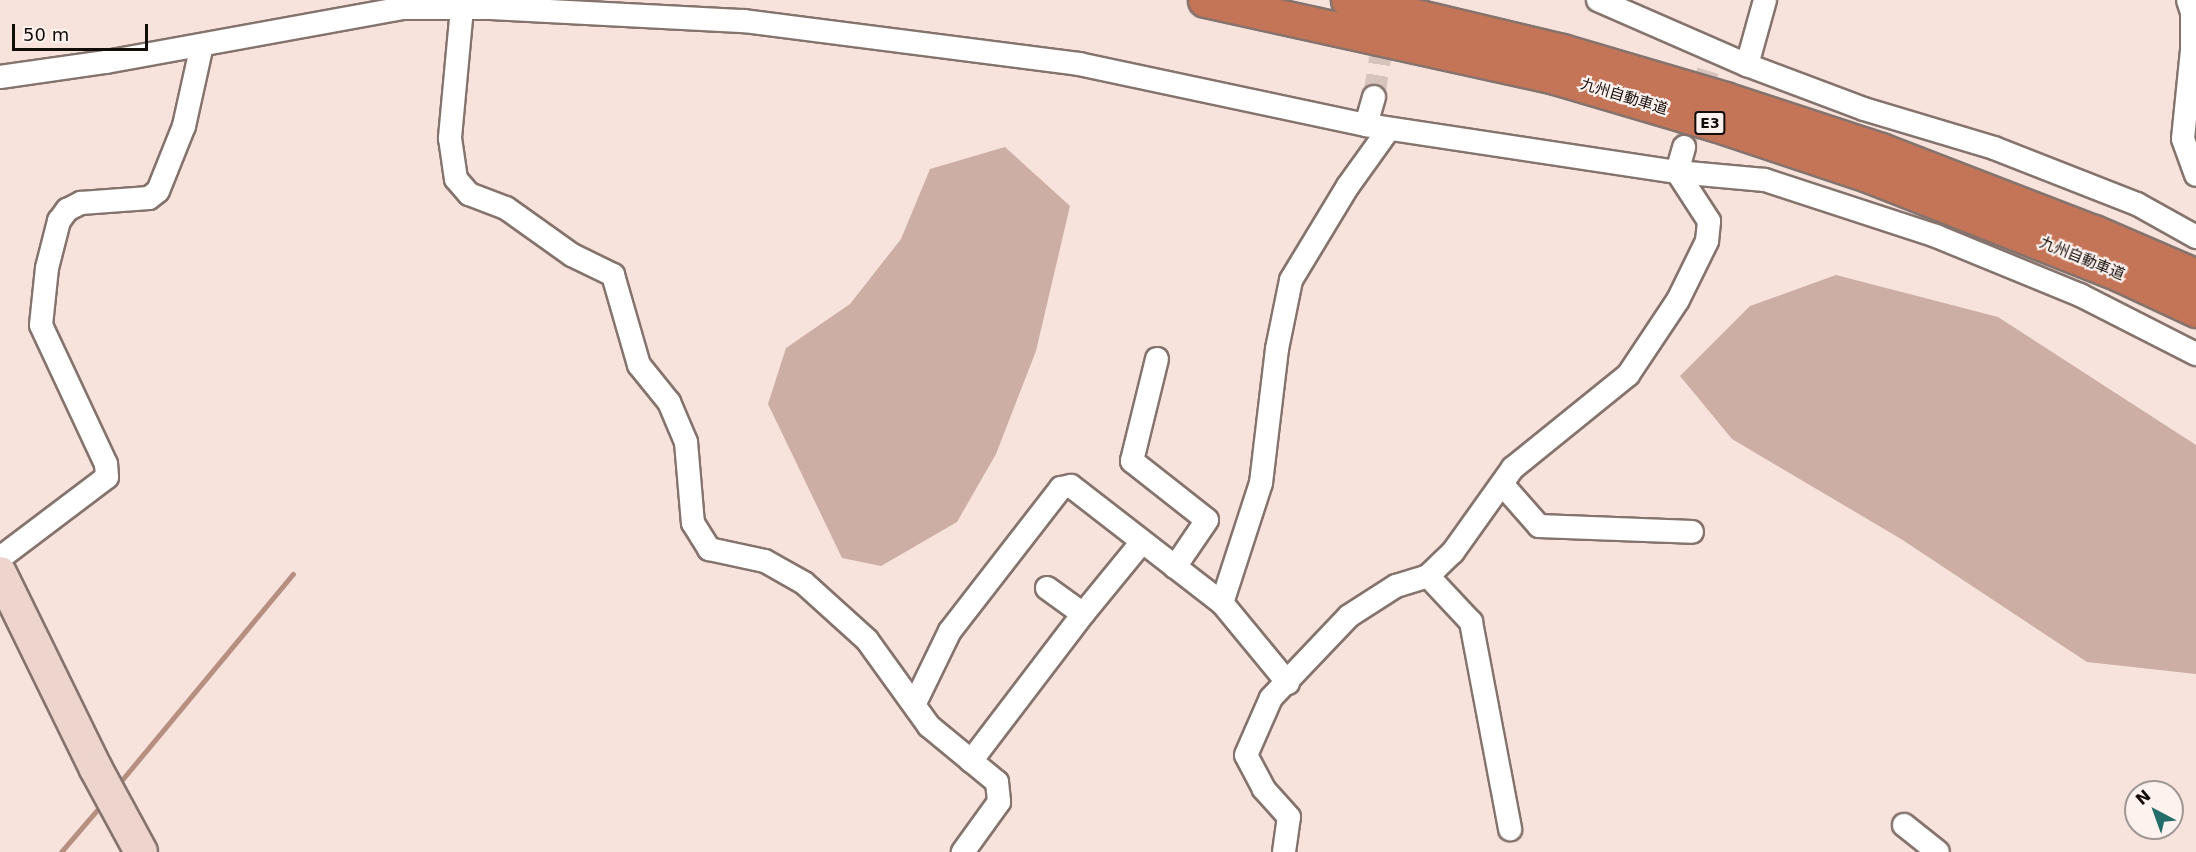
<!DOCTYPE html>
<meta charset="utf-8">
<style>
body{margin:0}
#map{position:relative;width:2196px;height:852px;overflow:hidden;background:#f7e3dc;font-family:"DejaVu Sans","Noto Sans JP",sans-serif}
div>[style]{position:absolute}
.green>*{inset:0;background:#ccaea4}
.stream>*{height:5px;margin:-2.5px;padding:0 2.5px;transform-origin:2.5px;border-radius:2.5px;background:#b68f81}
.street-tunnel>*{height:22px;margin-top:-11px;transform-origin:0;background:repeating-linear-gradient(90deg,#d5c3bc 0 22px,transparent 0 33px)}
.roads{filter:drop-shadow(2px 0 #85736d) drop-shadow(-2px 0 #85736d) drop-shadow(0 2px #85736d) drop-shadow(0 -2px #85736d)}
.street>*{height:22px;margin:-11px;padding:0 11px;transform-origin:11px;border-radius:11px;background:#fff}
.secondary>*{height:32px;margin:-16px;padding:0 16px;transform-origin:16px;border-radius:16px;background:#edd5cd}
.highway>*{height:33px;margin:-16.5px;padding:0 16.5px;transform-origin:16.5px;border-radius:16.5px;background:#c47457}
span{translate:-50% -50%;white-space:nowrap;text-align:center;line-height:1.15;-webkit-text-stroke:4.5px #fef2ee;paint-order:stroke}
.shield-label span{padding:2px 4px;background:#fef2ee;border:2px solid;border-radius:4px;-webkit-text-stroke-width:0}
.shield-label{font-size:14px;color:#130d0a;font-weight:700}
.street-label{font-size:15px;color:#130d0a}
.north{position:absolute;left:2124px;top:780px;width:60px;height:60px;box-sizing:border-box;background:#fef2ee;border:2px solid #a09693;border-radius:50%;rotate:319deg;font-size:16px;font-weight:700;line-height:24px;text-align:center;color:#130d0a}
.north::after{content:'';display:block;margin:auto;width:21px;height:27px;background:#246e6a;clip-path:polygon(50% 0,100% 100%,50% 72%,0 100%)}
.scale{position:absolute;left:12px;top:24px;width:136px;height:27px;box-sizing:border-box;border:3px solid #130d0a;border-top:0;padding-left:8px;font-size:18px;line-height:21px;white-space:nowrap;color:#130d0a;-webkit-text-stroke:4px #fef2ee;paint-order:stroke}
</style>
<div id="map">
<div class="green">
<div style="clip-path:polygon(1005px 147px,1070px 206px,1036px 351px,996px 454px,957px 522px,881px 566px,842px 558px,768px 404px,786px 348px,850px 304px,901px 239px,930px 169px)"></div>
<div style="clip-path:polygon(1836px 275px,1998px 317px,2196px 445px,2196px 674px,2087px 662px,1901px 539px,1732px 439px,1680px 376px,1750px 306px)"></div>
</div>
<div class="stream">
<div style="left:116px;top:787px;width:277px;rotate:-50.3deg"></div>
<div style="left:61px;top:852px;width:65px;rotate:-49.4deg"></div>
</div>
<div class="street-tunnel">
<div style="left:1374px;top:97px;width:71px;rotate:-81.1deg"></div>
<div style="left:1684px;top:147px;width:80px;rotate:-72.5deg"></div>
</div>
<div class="roads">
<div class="street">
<div style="left:1598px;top:0;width:163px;rotate:23.6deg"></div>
<div style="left:1747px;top:65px;width:125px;rotate:20.6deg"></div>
<div style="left:1864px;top:109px;width:136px;rotate:16.7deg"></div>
<div style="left:1994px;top:148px;width:154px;rotate:21.4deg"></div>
<div style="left:2137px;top:204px;width:68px;rotate:29.2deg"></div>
<div style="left:2188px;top:0;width:13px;rotate:72deg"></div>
<div style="left:2192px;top:12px;width:38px;rotate:90deg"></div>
<div style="left:2192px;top:50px;width:89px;rotate:95.8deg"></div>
<div style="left:2183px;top:139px;width:38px;rotate:70deg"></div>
<div style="left:462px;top:8px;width:131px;rotate:95.3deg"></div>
<div style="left:450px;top:138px;width:41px;rotate:81.7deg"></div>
<div style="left:456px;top:179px;width:20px;rotate:49deg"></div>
<div style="left:469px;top:194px;width:40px;rotate:21deg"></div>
<div style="left:506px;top:208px;width:81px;rotate:35.5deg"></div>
<div style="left:572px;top:255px;width:46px;rotate:26deg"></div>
<div style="left:613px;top:275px;width:94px;rotate:73.9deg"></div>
<div style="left:639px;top:365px;width:48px;rotate:51deg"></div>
<div style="left:669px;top:402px;width:43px;rotate:67deg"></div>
<div style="left:686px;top:442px;width:81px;rotate:85.1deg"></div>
<div style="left:693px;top:523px;width:31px;rotate:58deg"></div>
<div style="left:709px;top:549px;width:57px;rotate:12.1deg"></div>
<div style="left:765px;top:561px;width:45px;rotate:29.4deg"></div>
<div style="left:804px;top:583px;width:85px;rotate:42.1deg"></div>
<div style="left:867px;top:640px;width:106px;rotate:54.2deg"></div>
<div style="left:929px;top:726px;width:88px;rotate:39.5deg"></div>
<div style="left:997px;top:782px;width:20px;rotate:84deg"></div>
<div style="left:999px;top:802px;width:62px;rotate:125.8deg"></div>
<div style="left:1747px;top:65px;width:67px;rotate:-74.5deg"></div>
<div style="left:0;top:77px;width:107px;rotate:-8.1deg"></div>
<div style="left:106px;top:62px;width:302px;rotate:-10.3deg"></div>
<div style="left:403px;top:8px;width:89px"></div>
<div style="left:492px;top:8px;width:252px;rotate:3deg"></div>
<div style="left:744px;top:21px;width:338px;rotate:7.3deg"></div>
<div style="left:1079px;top:64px;width:293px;rotate:12deg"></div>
<div style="left:1366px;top:125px;width:315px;rotate:8.6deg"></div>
<div style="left:1677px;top:172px;width:88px;rotate:5.2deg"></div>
<div style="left:1765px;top:180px;width:180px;rotate:18.1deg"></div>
<div style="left:1936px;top:236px;width:156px;rotate:22.3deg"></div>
<div style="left:2080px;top:295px;width:130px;rotate:27deg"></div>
<div style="left:1366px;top:125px;width:29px;rotate:-74deg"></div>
<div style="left:1157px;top:359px;width:105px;rotate:103.8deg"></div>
<div style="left:1132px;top:461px;width:95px;rotate:38.2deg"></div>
<div style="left:1207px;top:520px;width:57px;rotate:124.2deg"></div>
<div style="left:1502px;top:484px;width:56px;rotate:48.6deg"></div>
<div style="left:1539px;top:526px;width:153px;rotate:2.2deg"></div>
<div style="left:0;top:558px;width:134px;rotate:-37.1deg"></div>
<div style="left:107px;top:477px;width:13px;rotate:-94deg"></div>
<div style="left:106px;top:464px;width:153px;rotate:-115.1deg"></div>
<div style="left:41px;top:325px;width:57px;rotate:-84deg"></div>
<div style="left:47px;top:268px;width:49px;rotate:-75.7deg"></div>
<div style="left:59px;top:221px;width:14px;rotate:-54deg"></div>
<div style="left:67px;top:210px;width:16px;rotate:-27deg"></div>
<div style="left:81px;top:203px;width:68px;rotate:-4.2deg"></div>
<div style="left:149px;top:198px;width:11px;rotate:-38deg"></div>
<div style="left:158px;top:191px;width:70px;rotate:-68.2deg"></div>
<div style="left:184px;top:126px;width:83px;rotate:-77.5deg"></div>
<div style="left:1428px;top:576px;width:63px;rotate:46.9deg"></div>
<div style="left:1471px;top:622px;width:211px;rotate:79.3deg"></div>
<div style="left:1047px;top:588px;width:44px;rotate:35.8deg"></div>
<div style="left:1083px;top:614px;width:93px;rotate:-50.7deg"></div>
<div style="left:1288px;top:683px;width:104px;rotate:-129.5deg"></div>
<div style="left:1222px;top:603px;width:126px;rotate:-72deg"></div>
<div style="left:1261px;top:483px;width:135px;rotate:-83.2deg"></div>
<div style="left:1277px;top:349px;width:70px;rotate:-78.5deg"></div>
<div style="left:1291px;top:280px;width:110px;rotate:-58.8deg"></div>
<div style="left:1348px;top:186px;width:70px;rotate:-54.3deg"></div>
<div style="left:915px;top:703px;width:80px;rotate:-64.1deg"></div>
<div style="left:950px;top:631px;width:181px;rotate:-52.2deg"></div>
<div style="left:1061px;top:488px;width:10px;rotate:-11deg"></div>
<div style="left:1071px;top:486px;width:191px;rotate:37.8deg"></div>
<div style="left:971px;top:761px;width:185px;rotate:-52.7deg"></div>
<div style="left:1904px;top:825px;width:43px;rotate:38.5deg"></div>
<div style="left:1284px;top:852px;width:35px;rotate:-82deg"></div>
<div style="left:1289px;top:817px;width:38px;rotate:-132deg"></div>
<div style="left:1264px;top:789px;width:38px;rotate:-118deg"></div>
<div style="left:1246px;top:755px;width:62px;rotate:-66.3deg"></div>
<div style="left:1271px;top:698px;width:113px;rotate:-46.4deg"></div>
<div style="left:1349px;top:616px;width:56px;rotate:-32.6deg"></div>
<div style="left:1396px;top:586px;width:34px;rotate:-17deg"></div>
<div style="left:1428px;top:576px;width:35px;rotate:-44deg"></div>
<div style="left:1453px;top:552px;width:103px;rotate:-54.5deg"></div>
<div style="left:1513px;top:468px;width:148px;rotate:-39deg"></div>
<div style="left:1628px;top:375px;width:90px;rotate:-56.3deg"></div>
<div style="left:1678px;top:300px;width:66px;rotate:-63.8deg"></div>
<div style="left:1707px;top:241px;width:20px;rotate:-84deg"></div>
<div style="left:1709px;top:221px;width:59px;rotate:-123.1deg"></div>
<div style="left:1677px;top:172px;width:26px;rotate:-74deg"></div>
</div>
<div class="secondary">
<div style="left:0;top:573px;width:218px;rotate:63.9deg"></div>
<div style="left:96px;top:769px;width:94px;rotate:61.5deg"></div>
</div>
<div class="highway">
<div style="left:1205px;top:0;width:358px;rotate:12.4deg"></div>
<div style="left:1555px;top:77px;width:167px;rotate:16.4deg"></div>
<div style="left:1715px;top:124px;width:163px;rotate:18.5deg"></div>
<div style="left:1870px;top:176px;width:270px;rotate:21.5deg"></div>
<div style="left:2121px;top:275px;width:83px;rotate:25deg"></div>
<div style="left:1348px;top:0;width:220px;rotate:13.4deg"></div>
<div style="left:1562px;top:51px;width:170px;rotate:16.4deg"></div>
<div style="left:1725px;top:99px;width:164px;rotate:18.1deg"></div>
<div style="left:1881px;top:150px;width:228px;rotate:21.1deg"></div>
<div style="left:2094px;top:232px;width:111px;rotate:23.3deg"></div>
</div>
</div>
<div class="shield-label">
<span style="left:1710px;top:123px">E3</span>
</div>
<div class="street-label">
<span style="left:1624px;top:97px;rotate:17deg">九州自動車道</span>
<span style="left:2082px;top:259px;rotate:22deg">九州自動車道</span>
</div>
<div class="north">N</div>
<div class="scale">50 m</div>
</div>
